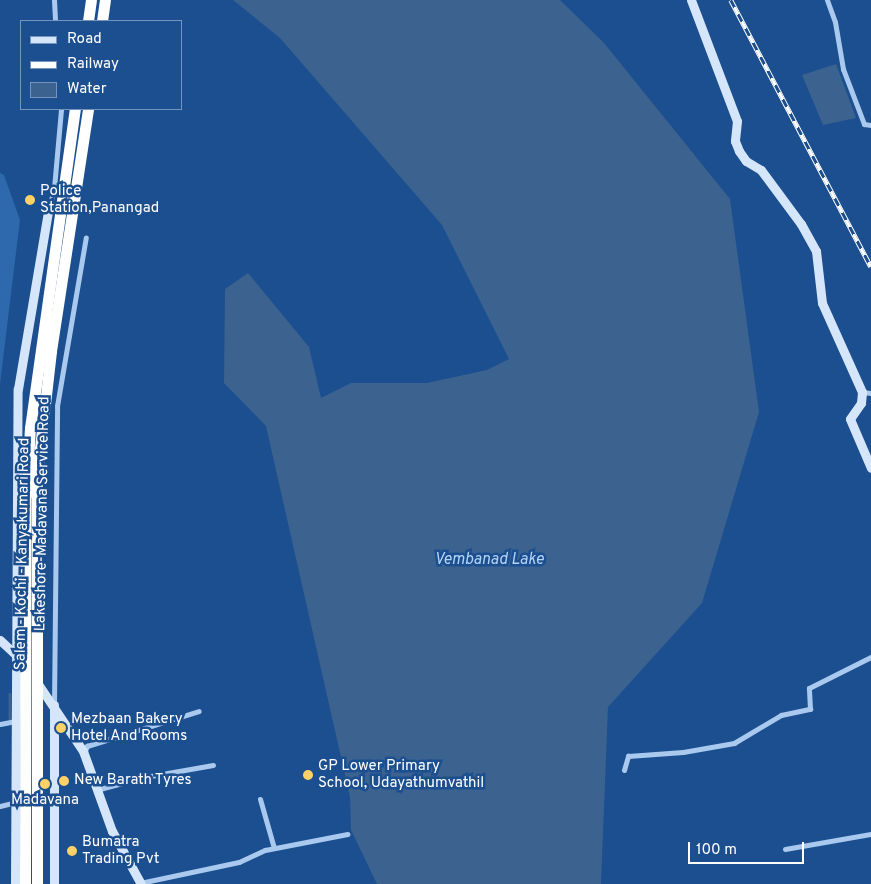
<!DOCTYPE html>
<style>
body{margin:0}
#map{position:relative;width:871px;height:884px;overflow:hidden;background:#1b4f8f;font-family:Overpass,sans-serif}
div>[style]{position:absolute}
.green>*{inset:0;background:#2e69ad}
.water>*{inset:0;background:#3c6290}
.stream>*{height:2.5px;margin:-1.25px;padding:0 1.25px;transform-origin:1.25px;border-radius:1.25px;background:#3c6290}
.street>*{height:5px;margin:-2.5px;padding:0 2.5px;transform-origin:2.5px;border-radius:2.5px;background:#a9c9ee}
.secondary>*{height:9px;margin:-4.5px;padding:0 4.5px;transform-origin:4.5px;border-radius:4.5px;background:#d6e6fa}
.highway>*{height:11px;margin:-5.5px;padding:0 5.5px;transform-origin:5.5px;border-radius:5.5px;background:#fff}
.rail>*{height:4.5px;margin-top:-2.25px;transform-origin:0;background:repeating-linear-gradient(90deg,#1b4f8f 0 8px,#fff 0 16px);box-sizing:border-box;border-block:1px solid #fff}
.dots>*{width:14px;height:14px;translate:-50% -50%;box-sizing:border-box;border:2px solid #1b4f8f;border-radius:50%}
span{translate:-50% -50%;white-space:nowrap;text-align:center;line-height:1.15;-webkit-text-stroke:5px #1b4f8f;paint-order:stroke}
.poi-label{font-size:15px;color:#fff}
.left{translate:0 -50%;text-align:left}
.street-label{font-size:15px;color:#fff}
.water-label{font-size:16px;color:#b5d3f5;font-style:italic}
.legend{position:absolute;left:20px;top:20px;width:162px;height:90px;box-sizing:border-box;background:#1b4f8f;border:1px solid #7695bc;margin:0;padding:6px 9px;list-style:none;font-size:15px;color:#fff}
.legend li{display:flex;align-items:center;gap:10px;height:25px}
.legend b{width:25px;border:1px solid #7695bc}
.scale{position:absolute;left:688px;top:842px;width:116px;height:22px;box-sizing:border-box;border:2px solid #fff;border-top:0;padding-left:6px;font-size:15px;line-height:18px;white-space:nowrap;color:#fff;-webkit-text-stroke:4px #1b4f8f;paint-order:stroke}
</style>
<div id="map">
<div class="green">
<div style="clip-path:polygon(0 173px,4px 175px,20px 220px,0 384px)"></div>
</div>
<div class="water">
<div style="clip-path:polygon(233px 0,560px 0,604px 43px,730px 199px,759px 412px,702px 603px,608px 707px,601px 884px,377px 884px,351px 830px,350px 797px,266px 426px,224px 383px,225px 289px,248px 273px,309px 347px,321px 398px,351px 383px,427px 383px,487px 370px,509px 359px,442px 225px,280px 38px)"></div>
<div style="clip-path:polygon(836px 64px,856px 118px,823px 125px,802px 75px)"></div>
</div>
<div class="stream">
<div style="left:10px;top:694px;width:27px;rotate:90deg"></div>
</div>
<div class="street">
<div style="left:54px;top:0;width:21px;rotate:87deg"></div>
<div style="left:827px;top:0;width:23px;rotate:70deg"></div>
<div style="left:835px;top:22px;width:48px;rotate:80.3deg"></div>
<div style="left:843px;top:69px;width:59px;rotate:69.1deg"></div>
<div style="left:864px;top:124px;width:7px;rotate:8deg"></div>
<div style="left:48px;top:212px;width:25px;rotate:-76deg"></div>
<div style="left:54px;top:188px;width:79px;rotate:-84.9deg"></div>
<div style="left:862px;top:392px;width:9px;rotate:6deg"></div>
<div style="left:54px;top:704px;width:298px;rotate:-89.4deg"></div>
<div style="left:57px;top:406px;width:171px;rotate:-80.3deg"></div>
<div style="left:0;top:724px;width:16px;rotate:-11deg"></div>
<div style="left:84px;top:753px;width:8px;rotate:-67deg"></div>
<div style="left:87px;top:746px;width:117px;rotate:-17.4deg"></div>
<div style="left:624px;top:770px;width:15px;rotate:-74deg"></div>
<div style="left:628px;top:756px;width:55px;rotate:-4.2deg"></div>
<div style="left:683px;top:752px;width:52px;rotate:-10deg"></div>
<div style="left:734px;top:743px;width:55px;rotate:-30.8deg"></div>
<div style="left:781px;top:715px;width:30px;rotate:-12deg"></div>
<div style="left:810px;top:709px;width:21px;rotate:-93deg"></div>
<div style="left:809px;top:688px;width:69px;rotate:-26.6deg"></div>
<div style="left:96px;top:790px;width:51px;rotate:-14.9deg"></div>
<div style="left:145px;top:777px;width:69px;rotate:-10deg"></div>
<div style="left:260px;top:799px;width:51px;rotate:74.1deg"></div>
<div style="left:0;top:806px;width:16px;rotate:-14deg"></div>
<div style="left:785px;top:849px;width:87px;rotate:-9.9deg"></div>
<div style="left:140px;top:883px;width:101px;rotate:-12deg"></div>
<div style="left:239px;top:862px;width:29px;rotate:-25deg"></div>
<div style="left:265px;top:850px;width:84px;rotate:-11deg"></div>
</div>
<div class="secondary">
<div style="left:691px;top:0;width:129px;rotate:69.2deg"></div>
<div style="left:737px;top:121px;width:20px;rotate:96deg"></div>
<div style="left:735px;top:141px;width:11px;rotate:68deg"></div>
<div style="left:739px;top:151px;width:12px;rotate:55deg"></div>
<div style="left:746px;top:161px;width:17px;rotate:31deg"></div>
<div style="left:761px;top:170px;width:67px;rotate:53.5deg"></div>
<div style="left:801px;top:224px;width:31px;rotate:61deg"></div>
<div style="left:816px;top:251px;width:52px;rotate:83.4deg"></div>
<div style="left:822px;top:303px;width:98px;rotate:65.8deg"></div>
<div style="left:862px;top:392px;width:11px;rotate:95deg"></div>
<div style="left:861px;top:403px;width:19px;rotate:125deg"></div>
<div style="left:850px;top:419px;width:53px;rotate:66.8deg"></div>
<div style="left:0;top:640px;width:23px;rotate:43deg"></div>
<div style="left:36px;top:681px;width:84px;rotate:56.1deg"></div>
<div style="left:83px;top:751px;width:85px;rotate:70.1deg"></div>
<div style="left:112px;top:831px;width:60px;rotate:61.3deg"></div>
<div style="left:15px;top:884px;width:495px;rotate:-89.7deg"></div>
<div style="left:18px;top:389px;width:180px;rotate:-80.4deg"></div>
<div style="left:54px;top:884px;width:179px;rotate:-90deg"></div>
</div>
<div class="highway">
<div style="left:88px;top:21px;width:21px;rotate:-82deg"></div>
<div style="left:102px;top:21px;width:21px;rotate:-82deg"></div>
<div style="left:25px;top:884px;width:389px;rotate:-89.9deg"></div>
<div style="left:26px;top:495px;width:67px;rotate:-86.6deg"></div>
<div style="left:30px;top:428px;width:322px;rotate:-82deg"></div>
<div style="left:37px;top:884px;width:410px;rotate:-90deg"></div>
<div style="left:37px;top:474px;width:124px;rotate:-83.5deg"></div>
<div style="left:51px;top:351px;width:245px;rotate:-81.3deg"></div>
</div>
<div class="rail">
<div style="left:731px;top:0;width:301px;rotate:62.3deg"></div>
</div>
<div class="dots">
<div style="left:30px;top:200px;background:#ffd166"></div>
<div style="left:61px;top:728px;background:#ffd166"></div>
<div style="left:308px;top:775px;background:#ffd166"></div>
<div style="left:64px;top:781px;background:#ffd166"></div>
<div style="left:45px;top:784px;background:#ffd166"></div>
<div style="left:72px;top:851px;background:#ffd166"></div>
</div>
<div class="poi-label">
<span class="left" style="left:40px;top:200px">Police<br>Station,Panangad</span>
<span class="left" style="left:71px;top:728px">Mezbaan Bakery<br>Hotel And Rooms</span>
<span class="left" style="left:318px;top:775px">GP Lower Primary<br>School, Udayathumvathil</span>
<span class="left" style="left:74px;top:781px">New Barath Tyres</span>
<span style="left:45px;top:801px">Madavana</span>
<span class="left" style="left:82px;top:851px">Bumatra<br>Trading Pvt</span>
</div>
<div class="street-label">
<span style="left:43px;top:514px;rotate:-89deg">Lakeshore-Madavana Service Road</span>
<span style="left:23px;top:554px;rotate:-89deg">Salem - Kochi - Kanyakumari Road</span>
</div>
<div class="water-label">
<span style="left:489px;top:560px">Vembanad Lake</span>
</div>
<ul class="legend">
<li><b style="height:6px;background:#d6e6fa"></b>Road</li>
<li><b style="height:6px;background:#fff"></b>Railway</li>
<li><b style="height:14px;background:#3c6290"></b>Water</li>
</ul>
<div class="scale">100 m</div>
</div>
